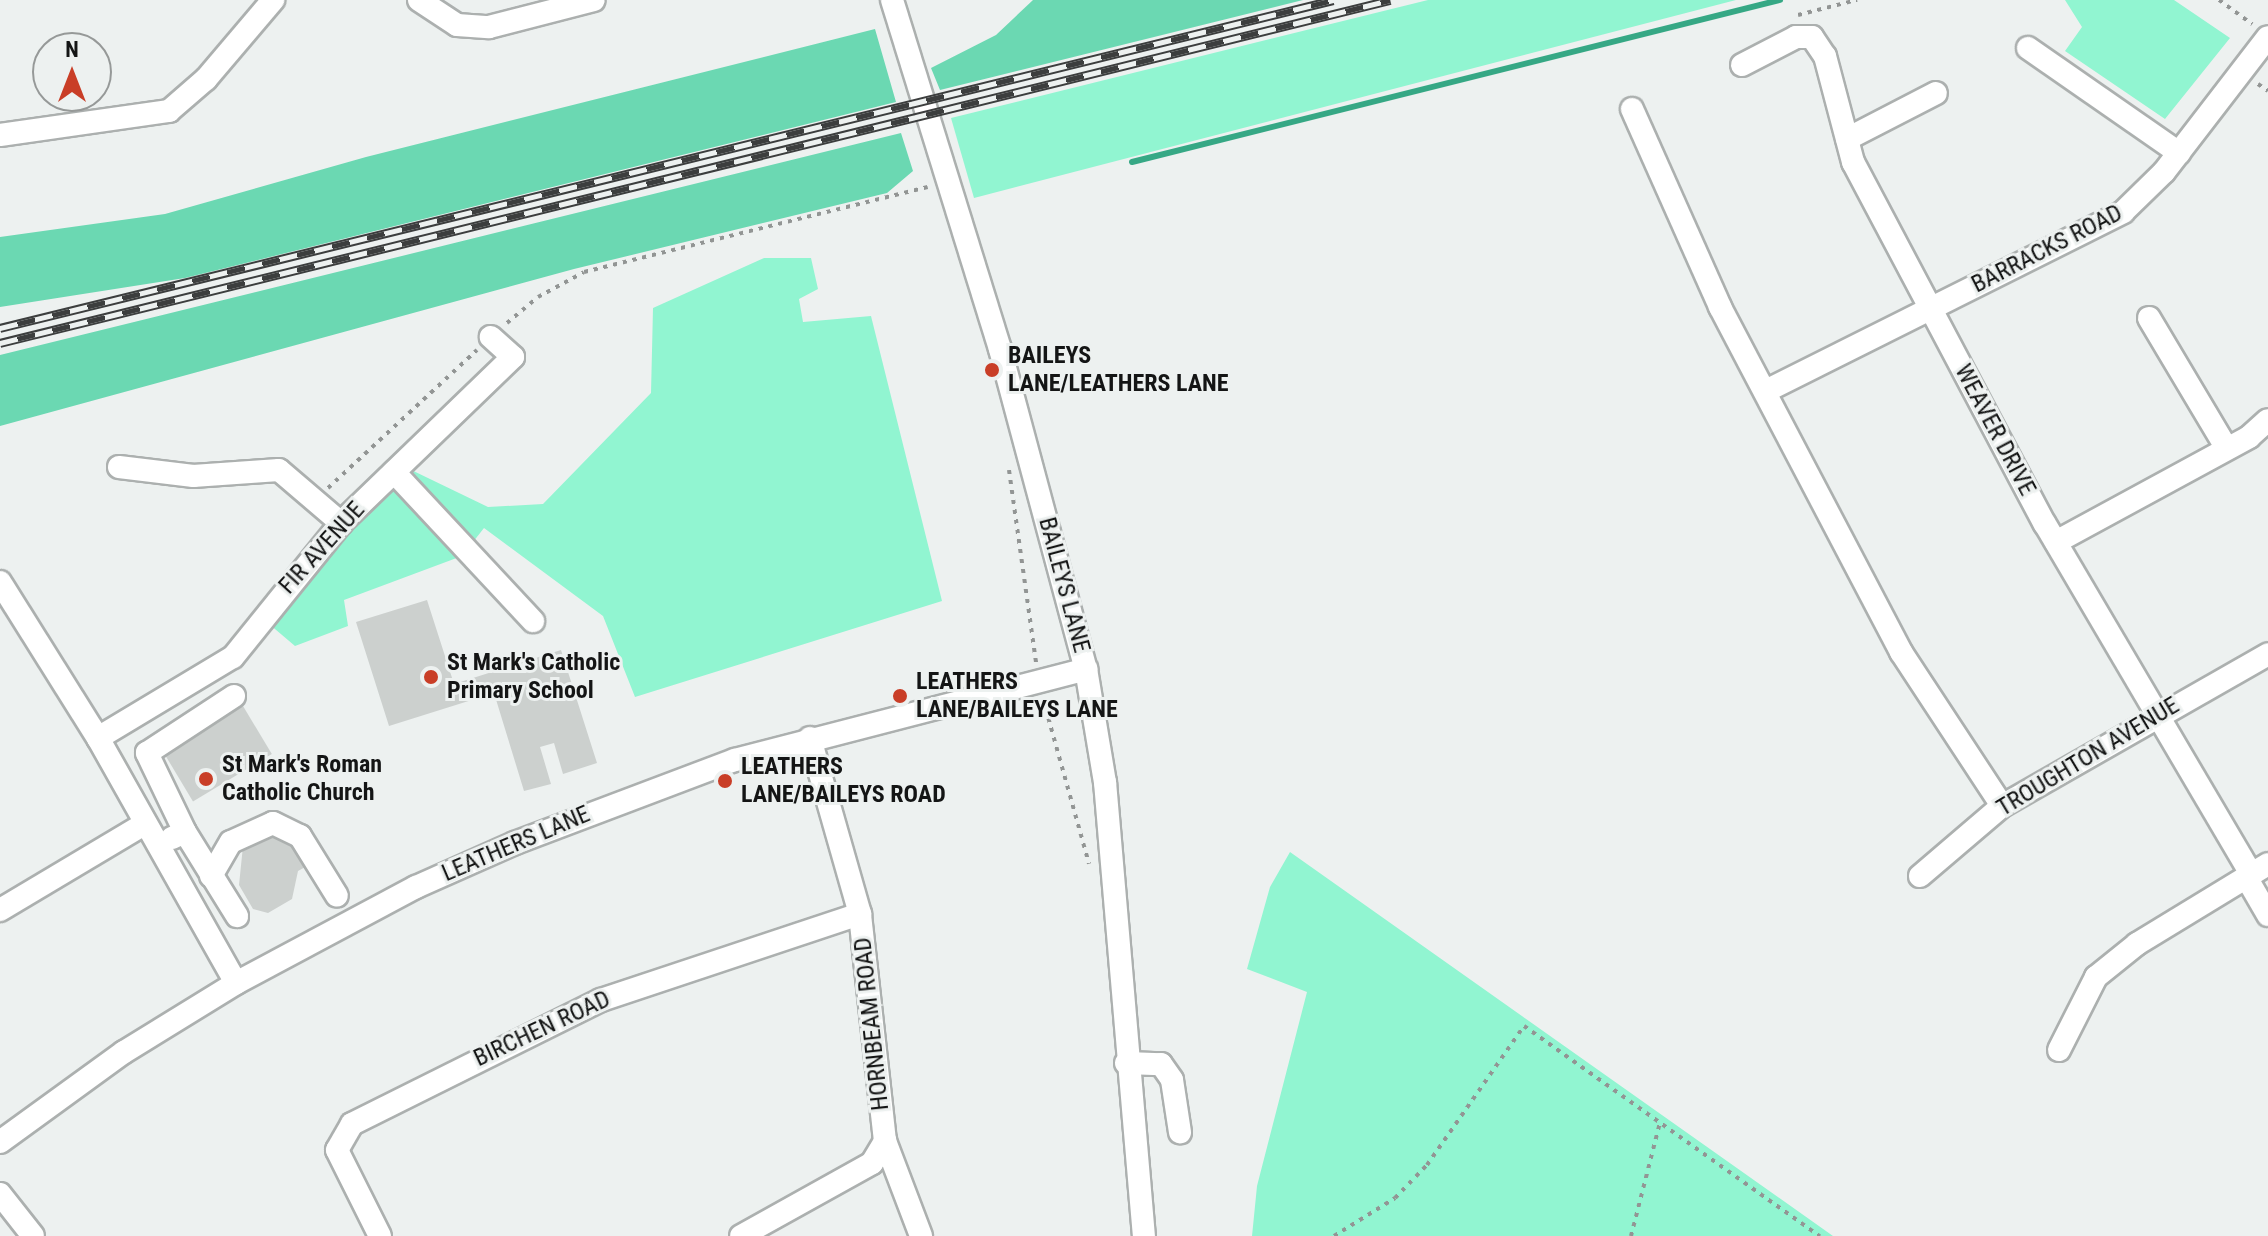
<!DOCTYPE html>
<style>
body{margin:0}
#map{position:relative;width:2268px;height:1236px;overflow:hidden;background:#edf1f0;font-family:"Roboto Condensed",sans-serif}
div>[style]{position:absolute}
.green>*{inset:0;background:#91f5d1}
.forest>*{inset:0;background:#6bd8b2}
.stream>*{height:6px;margin:-3px;padding:0 3px;transform-origin:3px;border-radius:3px;background:#36a885}
.building>*{inset:0;background:#ccd0ce;transform-origin:0 0}
.path>*{height:4px;margin-top:-2px;transform-origin:0;background:repeating-linear-gradient(90deg,#929594 0 4px,transparent 0 10px)}
.roads{filter:drop-shadow(2px 0 #acb0af) drop-shadow(-2px 0 #acb0af) drop-shadow(0 2px #acb0af) drop-shadow(0 -2px #acb0af)}
.minor>*{height:22px;margin:-11px;padding:0 11px;transform-origin:11px;border-radius:11px;background:#fff}
.rail>*{height:9px;margin-top:-4.5px;transform-origin:0;background:repeating-linear-gradient(90deg,#edf1f0 0 18px,#3c3e3e 0 36px);box-sizing:border-box;border-block:2px solid #3c3e3e}
.dots>*{width:22px;height:22px;translate:-50% -50%;box-sizing:border-box;border:4px solid #edf1f0;border-radius:50%}
span{translate:-50% -50%;white-space:nowrap;text-align:center;line-height:1.15;-webkit-text-stroke:6px #edf1f0;paint-order:stroke}
.street-label{font-size:24px;color:#141515}
.poi-label{font-size:24px;color:#141515;font-weight:700}
.left{translate:0 -50%;text-align:left}
.north{position:absolute;left:32px;top:32px;width:80px;height:80px;box-sizing:border-box;background:#edf1f0;border:2px solid #969998;border-radius:50%;rotate:0deg;font-size:22px;font-weight:700;line-height:32px;text-align:center;color:#141515}
.north::after{content:'';display:block;margin:auto;width:28px;height:36px;background:#c93e27;clip-path:polygon(50% 0,100% 100%,50% 72%,0 100%)}
</style>
<div id="map">
<div class="green">
<div style="clip-path:polygon(1428px 0,1736px 0,974px 198px,951px 118px)"></div>
<div style="clip-path:polygon(2065px 0,2174px 0,2230px 38px,2165px 119px,2065px 51px,2082px 27px)"></div>
<div style="clip-path:polygon(764px 258px,811px 258px,818px 289px,799px 299px,803px 322px,871px 316px,942px 601px,635px 697px,603px 616px,484px 528px,462px 556px,344px 600px,348px 626px,295px 646px,262px 618px,401px 465px,488px 507px,543px 504px,651px 393px,653px 308px)"></div>
<div style="clip-path:polygon(1290px 852px,1833px 1236px,1252px 1236px,1257px 1186px,1307px 992px,1247px 969px,1270px 887px)"></div>
</div>
<div class="forest">
<div style="clip-path:polygon(1033px 0,1303px 0,940px 90px,931px 68px,996px 35px)"></div>
<div style="clip-path:polygon(875px 29px,896px 102px,185px 278px,0 307px,0 237px,165px 214px,366px 157px)"></div>
<div style="clip-path:polygon(901px 133px,913px 171px,887px 193px,574px 269px,0 426px,0 355px)"></div>
</div>
<div class="stream">
<div style="left:1132px;top:162px;width:668px;rotate:-14.04deg"></div>
</div>
<div class="building">
<div style="clip-path:polygon(427px 600px,454px 684px,561px 650px,597px 763px,563px 774px,554px 743px,540px 747px,551px 784px,524px 791px,494px 693px,389px 726px,356px 622px)"></div>
<div style="left:243px;top:706px;width:56px;height:92px;rotate:59deg"></div>
<div style="clip-path:polygon(265px 834px,292px 841px,307px 866px,298px 871px,292px 899px,268px 913px,253px 909px,239px 885px,243px 846px)"></div>
</div>
<div class="path">
<div style="left:2219px;top:0;width:41px;rotate:36deg"></div>
<div style="left:1798px;top:15px;width:61px;rotate:-14.3deg"></div>
<div style="left:2258px;top:84px;width:12px;rotate:35deg"></div>
<div style="left:507px;top:323px;width:40px;rotate:-40deg"></div>
<div style="left:538px;top:297px;width:52px;rotate:-28.5deg"></div>
<div style="left:584px;top:272px;width:354px;rotate:-13.9deg"></div>
<div style="left:1009px;top:470px;width:195px;rotate:82deg"></div>
<div style="left:328px;top:488px;width:203px;rotate:-42.8deg"></div>
<div style="left:1043px;top:699px;width:171px;rotate:74.4deg"></div>
<div style="left:1334px;top:1236px;width:72px;rotate:-31.9deg"></div>
<div style="left:1395px;top:1198px;width:46px;rotate:-45.9deg"></div>
<div style="left:1427px;top:1165px;width:169px;rotate:-55.1deg"></div>
<div style="left:1524px;top:1026px;width:363px;rotate:35.4deg"></div>
<div style="left:1631px;top:1236px;width:118px;rotate:-75.7deg"></div>
</div>
<div class="roads">
<div class="minor">
<div style="left:419px;top:0;width:45px;rotate:33.3deg"></div>
<div style="left:457px;top:25px;width:32px;rotate:4deg"></div>
<div style="left:489px;top:27px;width:108px;rotate:-14.4deg"></div>
<div style="left:892px;top:0;width:365px;rotate:72.8deg"></div>
<div style="left:1000px;top:349px;width:331px;rotate:75deg"></div>
<div style="left:1086px;top:669px;width:115px;rotate:80.5deg"></div>
<div style="left:1105px;top:782px;width:456px;rotate:85.1deg"></div>
<div style="left:2028px;top:48px;width:184px;rotate:34.8deg"></div>
<div style="left:1742px;top:65px;width:61px;rotate:-27.4deg"></div>
<div style="left:1796px;top:37px;width:16px"></div>
<div style="left:1812px;top:37px;width:23px;rotate:56deg"></div>
<div style="left:1825px;top:56px;width:110px;rotate:75.2deg"></div>
<div style="left:1853px;top:162px;width:410px;rotate:62.1deg"></div>
<div style="left:2045px;top:524px;width:406px;rotate:59.5deg"></div>
<div style="left:1632px;top:109px;width:217px;rotate:66deg"></div>
<div style="left:1720px;top:307px;width:390px;rotate:62.3deg"></div>
<div style="left:1901px;top:652px;width:184px;rotate:56.7deg"></div>
<div style="left:0;top:135px;width:171px;rotate:-8.1deg"></div>
<div style="left:169px;top:111px;width:49px;rotate:-40.9deg"></div>
<div style="left:206px;top:79px;width:104px;rotate:-49.7deg"></div>
<div style="left:1847px;top:139px;width:100px;rotate:-27.3deg"></div>
<div style="left:2149px;top:318px;width:152px;rotate:59.2deg"></div>
<div style="left:1768px;top:390px;width:397px;rotate:-26.6deg"></div>
<div style="left:2123px;top:212px;width:57px;rotate:-44.3deg"></div>
<div style="left:2164px;top:172px;width:170px;rotate:-52.4deg"></div>
<div style="left:119px;top:467px;width:75px;rotate:6.9deg"></div>
<div style="left:193px;top:476px;width:86px;rotate:-4deg"></div>
<div style="left:279px;top:470px;width:82px;rotate:40.5deg"></div>
<div style="left:394px;top:472px;width:204px;rotate:47deg"></div>
<div style="left:2056px;top:542px;width:220px;rotate:-28.5deg"></div>
<div style="left:2249px;top:437px;width:25px;rotate:-42deg"></div>
<div style="left:0;top:582px;width:184px;rotate:57.9deg"></div>
<div style="left:98px;top:738px;width:281px;rotate:60.6deg"></div>
<div style="left:98px;top:738px;width:157px;rotate:-31deg"></div>
<div style="left:233px;top:657px;width:172px;rotate:-51.1deg"></div>
<div style="left:341px;top:523px;width:239px;rotate:-44deg"></div>
<div style="left:513px;top:357px;width:30px;rotate:-138deg"></div>
<div style="left:185px;top:832px;width:88px;rotate:-115.7deg"></div>
<div style="left:147px;top:753px;width:104px;rotate:-33.2deg"></div>
<div style="left:172px;top:838px;width:14px;rotate:-25deg"></div>
<div style="left:185px;top:832px;width:99px;rotate:58.2deg"></div>
<div style="left:211px;top:876px;width:39px;rotate:-60deg"></div>
<div style="left:231px;top:842px;width:46px;rotate:-24.3deg"></div>
<div style="left:273px;top:823px;width:30px;rotate:26deg"></div>
<div style="left:300px;top:836px;width:70px;rotate:58.3deg"></div>
<div style="left:1920px;top:876px;width:108px;rotate:-40.5deg"></div>
<div style="left:2002px;top:806px;width:306px;rotate:-29.7deg"></div>
<div style="left:2246px;top:877px;width:44px;rotate:59.9deg"></div>
<div style="left:0;top:910px;width:168px;rotate:-30.8deg"></div>
<div style="left:2059px;top:1050px;width:82px;rotate:-63.1deg"></div>
<div style="left:2096px;top:977px;width:53px;rotate:-38.8deg"></div>
<div style="left:2137px;top:944px;width:153px;rotate:-31.4deg"></div>
<div style="left:1126px;top:1063px;width:35px;rotate:2deg"></div>
<div style="left:1161px;top:1064px;width:19px;rotate:55deg"></div>
<div style="left:1172px;top:1080px;width:53px;rotate:81.3deg"></div>
<div style="left:885px;top:1141px;width:102px;rotate:69.2deg"></div>
<div style="left:0;top:1142px;width:153px;rotate:-36deg"></div>
<div style="left:124px;top:1052px;width:132px;rotate:-31.6deg"></div>
<div style="left:236px;top:983px;width:204px;rotate:-28.1deg"></div>
<div style="left:416px;top:887px;width:108px;rotate:-24deg"></div>
<div style="left:515px;top:843px;width:235px;rotate:-20.7deg"></div>
<div style="left:735px;top:760px;width:363px;rotate:-14.5deg"></div>
<div style="left:0;top:1194px;width:53px;rotate:51.8deg"></div>
<div style="left:380px;top:1236px;width:96px;rotate:-116.6deg"></div>
<div style="left:337px;top:1150px;width:30px;rotate:-60deg"></div>
<div style="left:352px;top:1124px;width:278px;rotate:-26.5deg"></div>
<div style="left:601px;top:1000px;width:273px;rotate:-18.4deg"></div>
<div style="left:741px;top:1236px;width:150px;rotate:-29.1deg"></div>
<div style="left:872px;top:1163px;width:26px;rotate:-59deg"></div>
<div style="left:885px;top:1141px;width:228px;rotate:-96.3deg"></div>
<div style="left:860px;top:914px;width:183px;rotate:-105.9deg"></div>
</div>
</div>
<div class="rail">
<div style="left:0;top:328px;width:1373px;rotate:-13.82deg"></div>
<div style="left:0;top:343px;width:1432px;rotate:-13.86deg"></div>
</div>
<div class="dots">
<div style="left:992px;top:370px;background:#c93e27"></div>
<div style="left:431px;top:677px;background:#c93e27"></div>
<div style="left:900px;top:696px;background:#c93e27"></div>
<div style="left:206px;top:779px;background:#c93e27"></div>
<div style="left:725px;top:781px;background:#c93e27"></div>
</div>
<div class="street-label">
<span style="left:2047px;top:249px;rotate:-27deg">BARRACKS ROAD</span>
<span style="left:1995px;top:430px;rotate:62deg">WEAVER DRIVE</span>
<span style="left:322px;top:548px;rotate:-48deg">FIR AVENUE</span>
<span style="left:1064px;top:585px;rotate:75deg">BAILEYS LANE</span>
<span style="left:2088px;top:757px;rotate:-31deg">TROUGHTON AVENUE</span>
<span style="left:516px;top:844px;rotate:-23deg">LEATHERS LANE</span>
<span style="left:872px;top:1024px;rotate:-96deg">HORNBEAM ROAD</span>
<span style="left:542px;top:1029px;rotate:-25deg">BIRCHEN ROAD</span>
</div>
<div class="poi-label">
<span class="left" style="left:1008px;top:370px">BAILEYS<br>LANE/LEATHERS LANE</span>
<span class="left" style="left:447px;top:677px">St Mark's Catholic<br>Primary School</span>
<span class="left" style="left:916px;top:696px">LEATHERS<br>LANE/BAILEYS LANE</span>
<span class="left" style="left:222px;top:779px">St Mark's Roman<br>Catholic Church</span>
<span class="left" style="left:741px;top:781px">LEATHERS<br>LANE/BAILEYS ROAD</span>
</div>
<div class="north">N</div>
</div>
